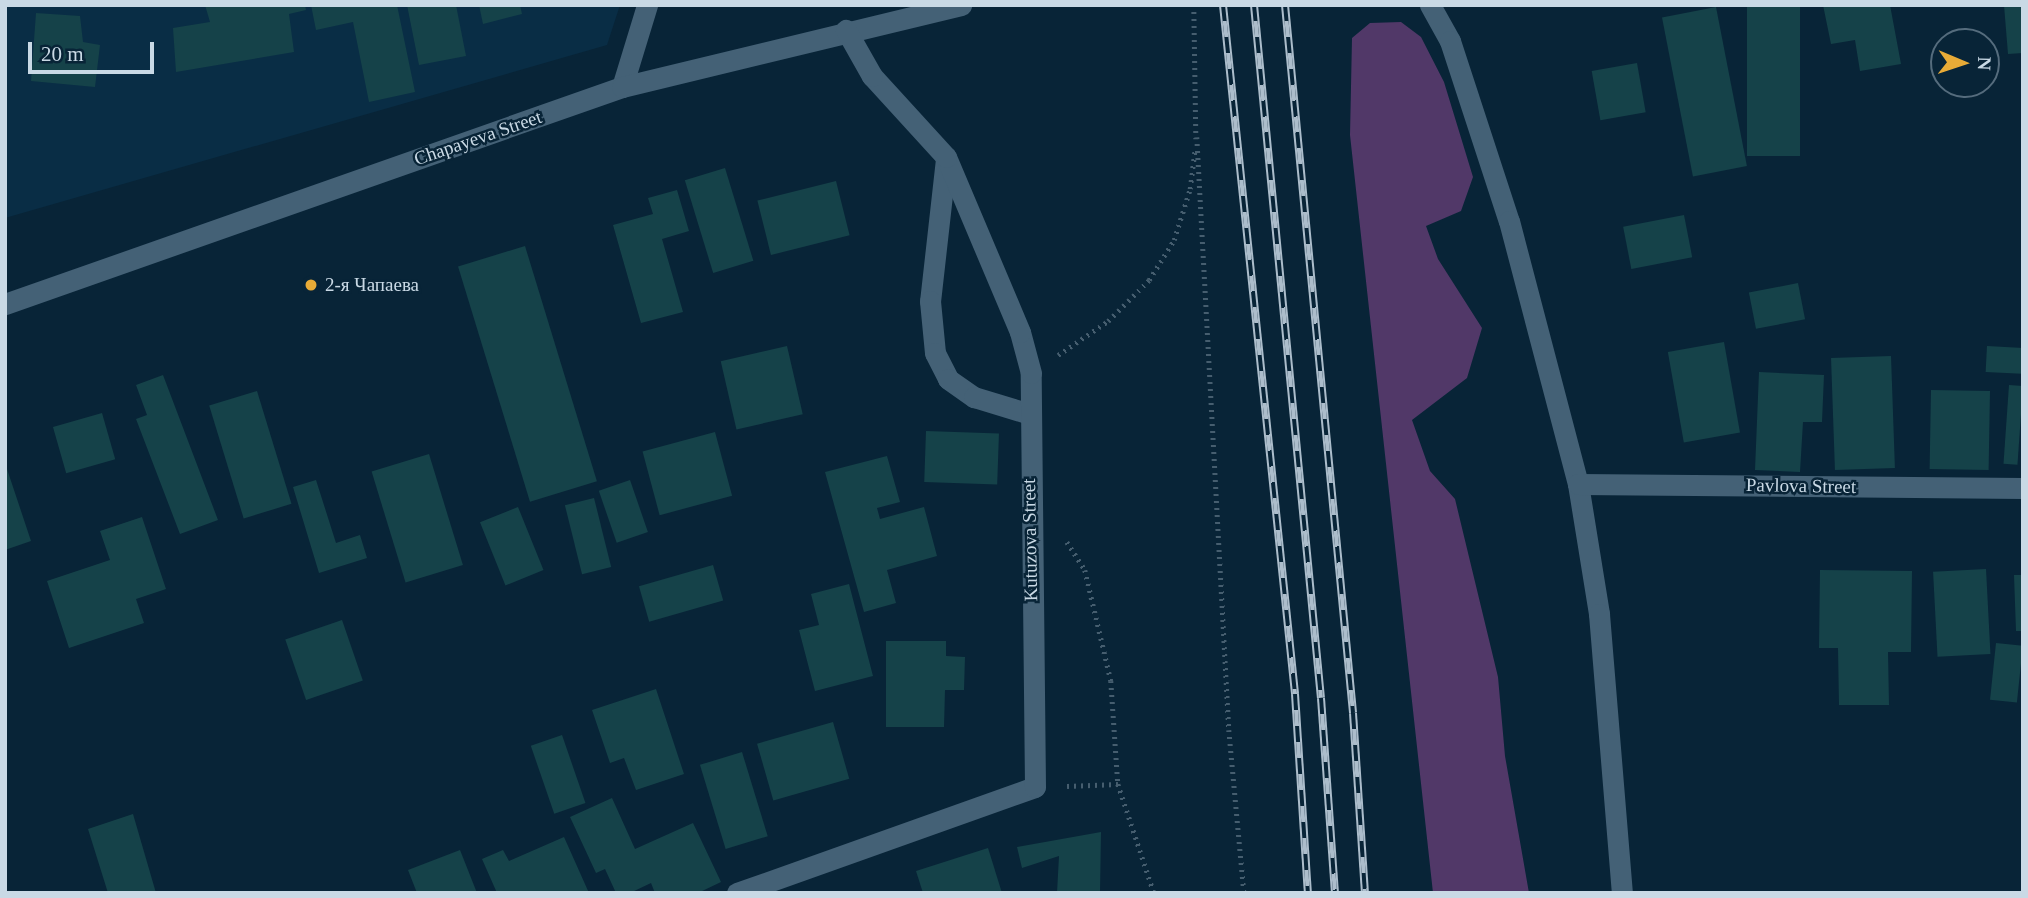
<!DOCTYPE html>
<meta charset="utf-8">
<style>
body{margin:0}
#map{position:relative;width:2028px;height:898px;overflow:hidden;background:#082437;font-family:"Times New Roman",serif}
div>[style]{position:absolute}
.built>*{inset:0;background:#092d45}
.forest>*{inset:0;background:#513868}
.building>*{inset:0;background:#154249;transform-origin:0 0}
.path>*{height:4.5px;margin-top:-2.25px;transform-origin:0;background:repeating-linear-gradient(90deg,#465e6f 0 2px,transparent 0 7px)}
.minor>*{height:21px;margin:-10.5px;padding:0 10.5px;transform-origin:10.5px;border-radius:10.5px;background:#446176}
.rail>*{height:8px;margin-top:-4px;transform-origin:0;background:repeating-linear-gradient(90deg,#082437 0 16px,#acbdcb 0 32px);box-sizing:border-box;border-block:2px solid #acbdcb}
.dots>*{width:19px;height:19px;translate:-50% -50%;box-sizing:border-box;border:4px solid #082437;border-radius:50%}
span{translate:-50% -50%;white-space:nowrap;text-align:center;line-height:1.15;-webkit-text-stroke:5px #082437;paint-order:stroke}
.street-label{font-size:19px;color:#c9d9e5}
.poi-label{font-size:19px;color:#c9d9e5}
.left{translate:0 -50%;text-align:left}
.frame{position:absolute;inset:0;border:7px solid #c9d9e5;pointer-events:none}
.north{position:absolute;left:1930px;top:28px;width:70px;height:70px;box-sizing:border-box;background:#082437;border:2px solid #556c7d;border-radius:50%;rotate:92deg;font-size:19px;font-weight:700;line-height:28px;text-align:center;color:#c9d9e5}
.north::after{content:'';display:block;margin:auto;width:24px;height:32px;background:#e8ab37;clip-path:polygon(50% 0,100% 100%,50% 72%,0 100%)}
.scale{position:absolute;left:28px;top:42px;width:126px;height:32px;box-sizing:border-box;border:4px solid #c9d9e5;border-top:0;padding-left:9px;font-size:21px;line-height:24px;white-space:nowrap;color:#c9d9e5;-webkit-text-stroke:5px #082437;paint-order:stroke}
</style>
<div id="map">
<div class="built">
<div style="clip-path:polygon(5px 5px,620px 5px,607px 45px,5px 218px)"></div>
</div>
<div class="forest">
<div style="clip-path:polygon(1401px 22px,1421px 37px,1444px 82px,1473px 177px,1461px 211px,1426px 226px,1438px 259px,1482px 328px,1467px 378px,1412px 420px,1430px 471px,1455px 499px,1498px 677px,1505px 756px,1529px 893px,1433px 893px,1350px 135px,1352px 38px,1370px 23px)"></div>
</div>
<div class="building">
<div style="clip-path:polygon(205px 5px,305px 5px,306px 10px,289px 14px,294px 52px,176px 72px,173px 28px,210px 22px)"></div>
<div style="clip-path:polygon(311px 5px,397px 5px,415px 92px,369px 102px,353px 22px,316px 30px)"></div>
<div style="clip-path:polygon(407px 5px,456px 5px,466px 56px,419px 65px)"></div>
<div style="clip-path:polygon(479px 5px,520px 5px,522px 14px,483px 24px)"></div>
<div style="left:1747px;top:5px;width:53px;height:151px"></div>
<div style="clip-path:polygon(1823px 5px,1890px 5px,1901px 64px,1860px 71px,1855px 40px,1831px 44px)"></div>
<div style="clip-path:polygon(2004px 5px,2023px 5px,2023px 53px,2008px 54px)"></div>
<div style="left:1716px;top:7px;width:162px;height:55px;rotate:79deg"></div>
<div style="clip-path:polygon(36px 13px,80px 16px,83px 42px,100px 45px,95px 87px,31px 81px)"></div>
<div style="left:1637px;top:63px;width:50px;height:46px;rotate:80deg"></div>
<div style="left:725px;top:168px;width:97px;height:42px;rotate:73deg"></div>
<div style="left:836px;top:181px;width:56px;height:81px;rotate:76deg"></div>
<div style="clip-path:polygon(677px 190px,689px 231px,662px 239px,683px 312px,641px 323px,613px 225px,653px 214px,648px 198px)"></div>
<div style="left:1684px;top:215px;width:43px;height:62px;rotate:79deg"></div>
<div style="left:525px;top:246px;width:246px;height:70px;rotate:73deg"></div>
<div style="left:1798px;top:283px;width:37px;height:50px;rotate:79deg"></div>
<div style="left:1724px;top:342px;width:92px;height:57px;rotate:80deg"></div>
<div style="left:787px;top:346px;width:70px;height:68px;rotate:77deg"></div>
<div style="left:1987px;top:346px;width:36px;height:26px;rotate:3deg"></div>
<div style="left:1891px;top:356px;width:112px;height:60px;rotate:88deg"></div>
<div style="clip-path:polygon(1759px 372px,1824px 375px,1822px 422px,1803px 422px,1800px 472px,1755px 470px)"></div>
<div style="clip-path:polygon(163px 375px,218px 520px,180px 534px,136px 419px,147px 415px,136px 385px)"></div>
<div style="left:2009px;top:385px;width:14px;height:79px;rotate:4deg"></div>
<div style="left:1931px;top:390px;width:59px;height:79px;rotate:1deg"></div>
<div style="left:257px;top:391px;width:118px;height:50px;rotate:73deg"></div>
<div style="left:102px;top:413px;width:48px;height:51px;rotate:74deg"></div>
<div style="left:926px;top:431px;width:73px;height:51px;rotate:2deg"></div>
<div style="left:715px;top:432px;width:66px;height:75px;rotate:75deg"></div>
<div style="left:429px;top:454px;width:116px;height:60px;rotate:73deg"></div>
<div style="clip-path:polygon(887px 456px,900px 502px,877px 508px,880px 519px,924px 507px,937px 556px,887px 570px,896px 603px,864px 612px,825px 472px)"></div>
<div style="clip-path:polygon(5px 463px,31px 541px,5px 550px)"></div>
<div style="clip-path:polygon(316px 480px,336px 543px,360px 535px,367px 558px,319px 573px,293px 487px)"></div>
<div style="left:630px;top:480px;width:55px;height:33px;rotate:71deg"></div>
<div style="left:594px;top:498px;width:71px;height:30px;rotate:76deg"></div>
<div style="left:518px;top:507px;width:68px;height:41px;rotate:68deg"></div>
<div style="clip-path:polygon(142px 517px,166px 589px,136px 599px,144px 623px,69px 648px,47px 581px,110px 560px,100px 531px)"></div>
<div style="left:713px;top:565px;width:37px;height:77px;rotate:74deg"></div>
<div style="left:1986px;top:569px;width:85px;height:53px;rotate:87deg"></div>
<div style="clip-path:polygon(1820px 570px,1912px 571px,1911px 652px,1888px 652px,1889px 705px,1839px 705px,1838px 648px,1819px 648px)"></div>
<div style="clip-path:polygon(2014px 575px,2023px 575px,2023px 631px,2016px 631px)"></div>
<div style="clip-path:polygon(849px 584px,873px 676px,815px 691px,799px 630px,819px 625px,811px 594px)"></div>
<div style="left:342px;top:620px;width:64px;height:60px;rotate:71deg"></div>
<div style="clip-path:polygon(886px 641px,946px 641px,946px 656px,965px 657px,964px 690px,945px 690px,944px 727px,886px 727px)"></div>
<div style="left:1996px;top:643px;width:27px;height:57px;rotate:6deg"></div>
<div style="clip-path:polygon(656px 689px,684px 774px,636px 790px,624px 758px,610px 763px,592px 710px)"></div>
<div style="left:833px;top:722px;width:59px;height:79px;rotate:74deg"></div>
<div style="left:562px;top:735px;width:72px;height:33px;rotate:71deg"></div>
<div style="left:742px;top:752px;width:88px;height:44px;rotate:73deg"></div>
<div style="clip-path:polygon(612px 798px,635px 849px,693px 823px,721px 882px,698px 893px,655px 893px,651px 883px,630px 893px,616px 893px,605px 869px,596px 873px,570px 817px)"></div>
<div style="clip-path:polygon(133px 814px,156px 893px,108px 893px,88px 829px)"></div>
<div style="clip-path:polygon(1101px 832px,1100px 893px,1057px 893px,1059px 856px,1022px 868px,1017px 847px)"></div>
<div style="clip-path:polygon(564px 837px,589px 893px,497px 893px,482px 859px,503px 850px,509px 861px)"></div>
<div style="clip-path:polygon(988px 848px,1002px 893px,923px 893px,916px 871px)"></div>
<div style="clip-path:polygon(460px 850px,477px 893px,417px 893px,408px 870px)"></div>
</div>
<div class="path">
<div style="left:1194px;top:5px;width:134px;rotate:89.1deg"></div>
<div style="left:1197px;top:137px;width:594px;rotate:86.91deg"></div>
<div style="left:1229px;top:730px;width:164px;rotate:84.7deg"></div>
<div style="left:1058px;top:355px;width:60px;rotate:-34.2deg"></div>
<div style="left:1108px;top:321px;width:58px;rotate:-45deg"></div>
<div style="left:1149px;top:280px;width:47px;rotate:-58deg"></div>
<div style="left:1174px;top:240px;width:53px;rotate:-72.6deg"></div>
<div style="left:1190px;top:189px;width:38px;rotate:-83deg"></div>
<div style="left:1067px;top:542px;width:33px;rotate:57deg"></div>
<div style="left:1085px;top:570px;width:114px;rotate:76.8deg"></div>
<div style="left:1111px;top:681px;width:103px;rotate:86.1deg"></div>
<div style="left:1067px;top:786px;width:51px;rotate:-2.2deg"></div>
<div style="left:1118px;top:784px;width:115px;rotate:71.7deg"></div>
</div>
<div class="minor">
<div style="left:1430px;top:5px;width:41px;rotate:60.9deg"></div>
<div style="left:1450px;top:41px;width:189px;rotate:71.9deg"></div>
<div style="left:1509px;top:221px;width:272px;rotate:75.3deg"></div>
<div style="left:1578px;top:484px;width:132px;rotate:80.8deg"></div>
<div style="left:1599px;top:614px;width:280px;rotate:85.3deg"></div>
<div style="left:622px;top:87px;width:86px;rotate:-73deg"></div>
<div style="left:946px;top:159px;width:143px;rotate:96.4deg"></div>
<div style="left:930px;top:301px;width:52px;rotate:84.5deg"></div>
<div style="left:935px;top:353px;width:29px;rotate:63deg"></div>
<div style="left:948px;top:379px;width:32px;rotate:35deg"></div>
<div style="left:974px;top:397px;width:59px;rotate:16.9deg"></div>
<div style="left:5px;top:304px;width:654px;rotate:-19.38deg"></div>
<div style="left:622px;top:87px;width:349px;rotate:-13.6deg"></div>
<div style="left:1578px;top:484px;width:445px;rotate:0.5deg"></div>
<div style="left:737px;top:893px;width:316px;rotate:-19.6deg"></div>
<div style="left:1035px;top:787px;width:414px;rotate:-90.6deg"></div>
<div style="left:1031px;top:373px;width:42px;rotate:-105deg"></div>
<div style="left:1020px;top:332px;width:190px;rotate:-112.9deg"></div>
<div style="left:946px;top:157px;width:110px;rotate:-132.4deg"></div>
<div style="left:872px;top:76px;width:53px;rotate:-119.5deg"></div>
</div>
<div class="rail">
<div style="left:1223px;top:5px;width:693px;rotate:84.03deg"></div>
<div style="left:1295px;top:694px;width:199px;rotate:86.3deg"></div>
<div style="left:1254px;top:5px;width:696px;rotate:84.48deg"></div>
<div style="left:1321px;top:698px;width:196px;rotate:85.9deg"></div>
<div style="left:1285px;top:5px;width:711px;rotate:84.51deg"></div>
<div style="left:1353px;top:713px;width:180px;rotate:86.2deg"></div>
</div>
<div class="dots">
<div style="left:311px;top:285px;background:#e8ab37"></div>
</div>
<div class="street-label">
<span style="left:478px;top:138px;rotate:-19deg">Chapayeva Street</span>
<span style="left:1801px;top:486px;rotate:1deg">Pavlova Street</span>
<span style="left:1030px;top:540px;rotate:-91deg">Kutuzova Street</span>
</div>
<div class="poi-label">
<span class="left" style="left:325px;top:285px">2-я Чапаева</span>
</div>
<div class="frame"></div>
<div class="north">N</div>
<div class="scale">20 m</div>
</div>
